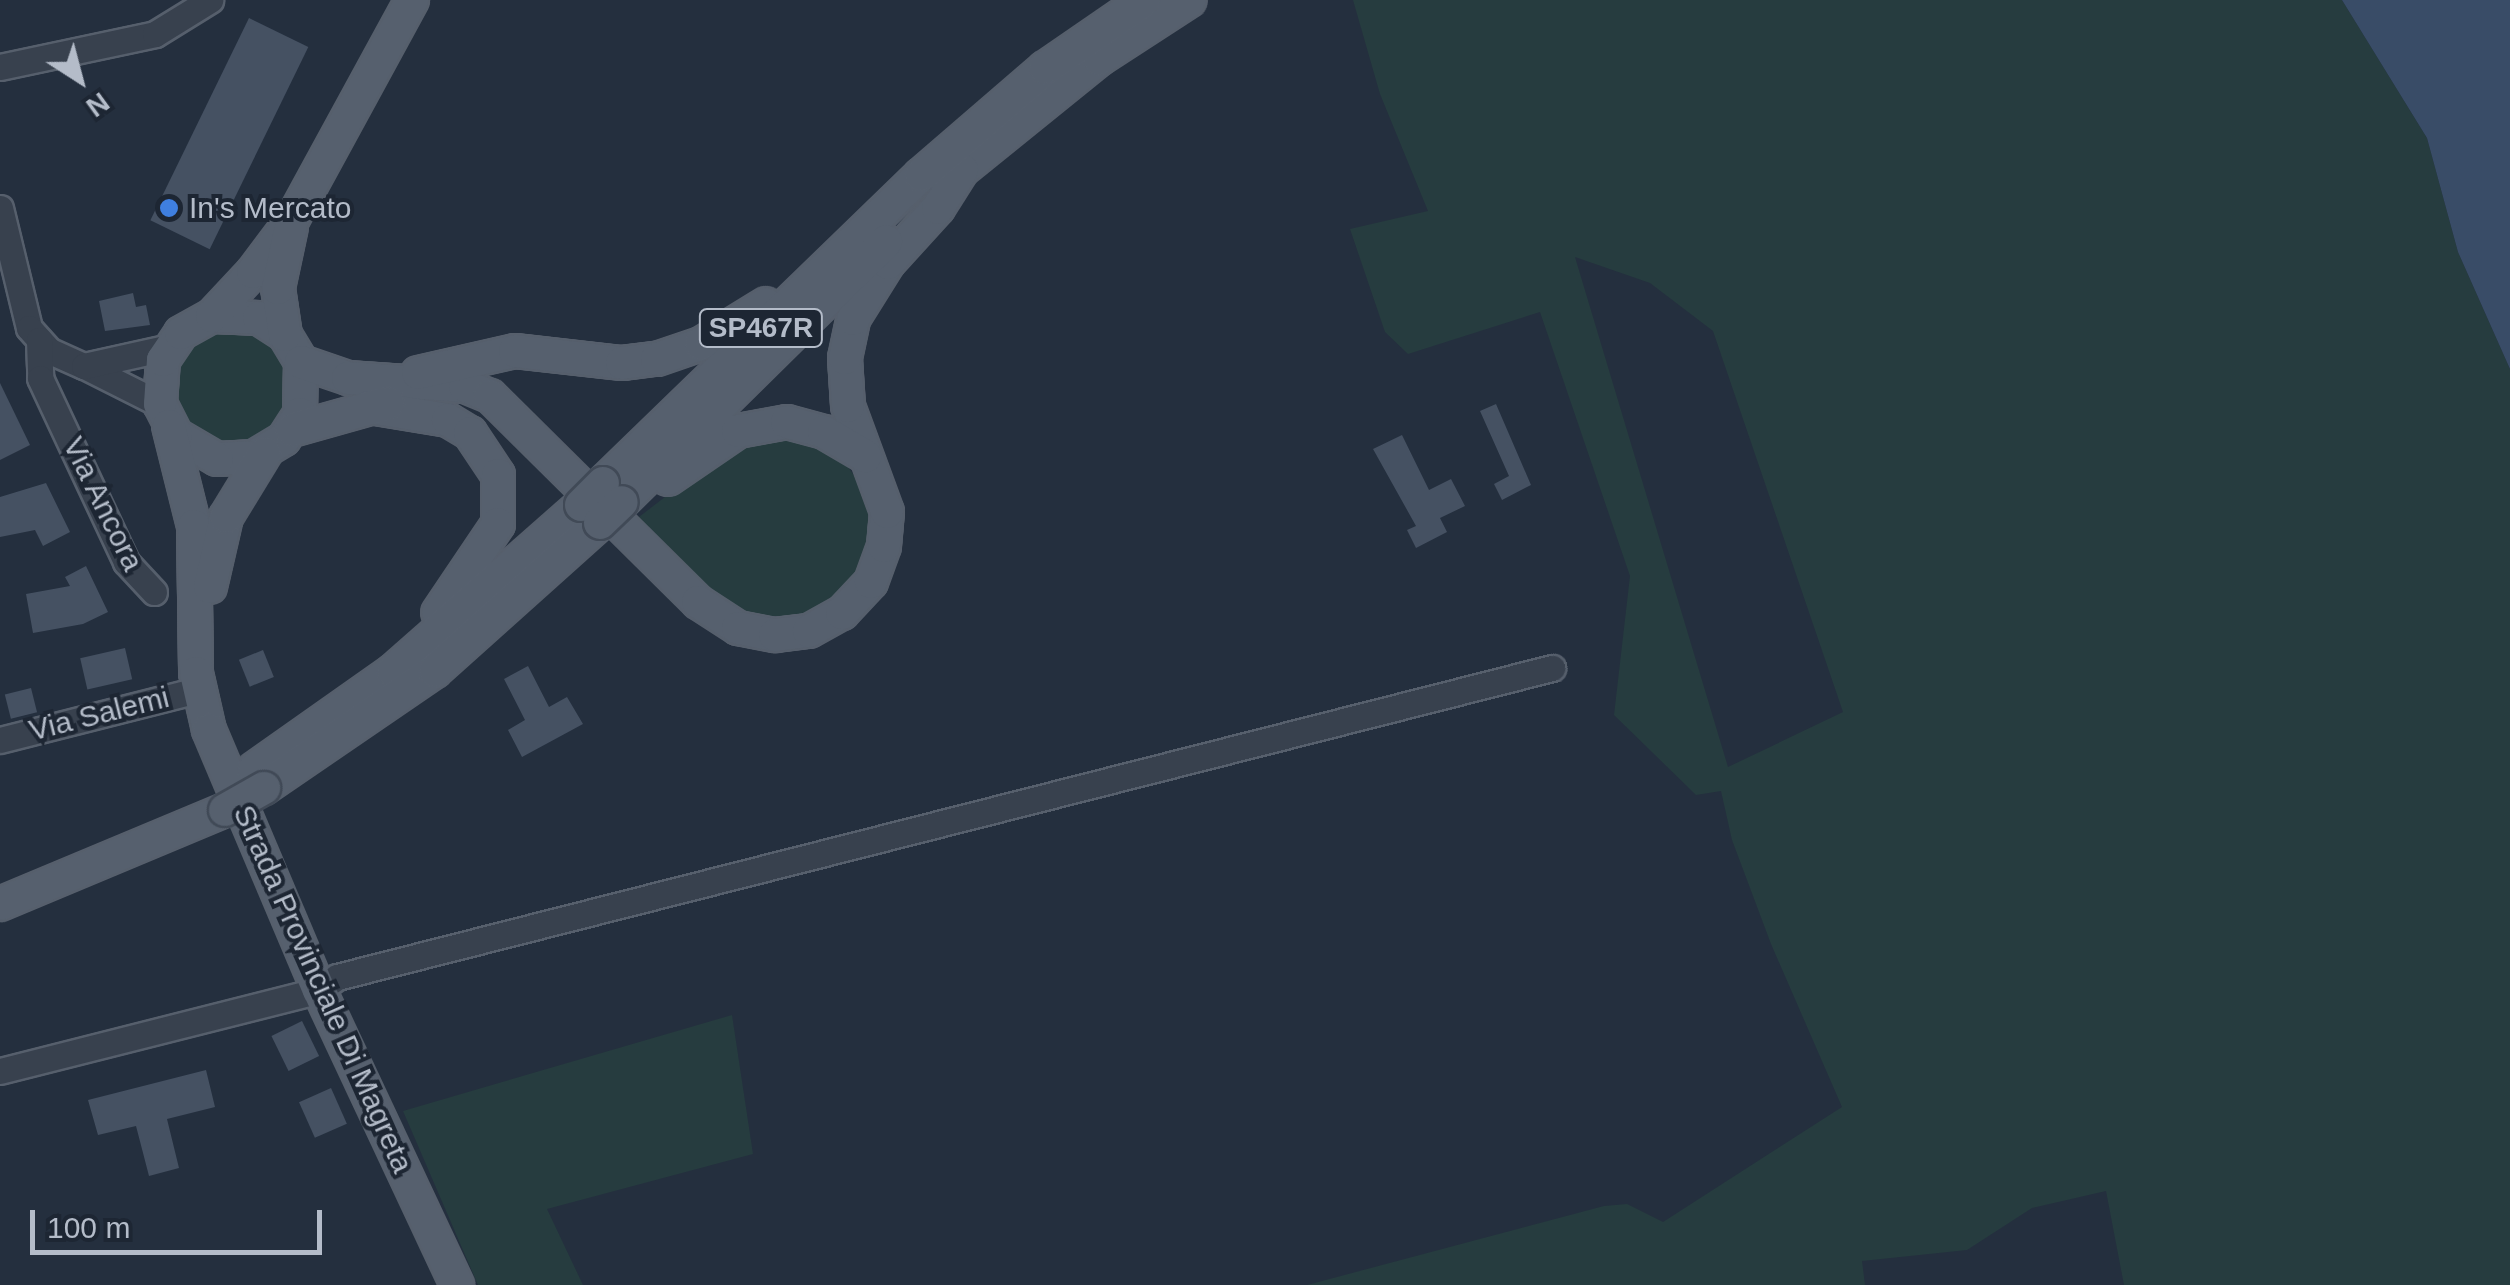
<!DOCTYPE html>
<style>
body{margin:0}
#map{position:relative;width:2510px;height:1285px;overflow:hidden;background:#242f3e;font-family:Helvetica,sans-serif}
div>[style]{position:absolute}
.green>*{inset:0;background:#263c3f}
.round{border-radius:50%}
.water>*{inset:0;background:#394c67}
.building>*{inset:0;background:#455162;transform-origin:0 0}
.roads{filter:drop-shadow(2px 0 #565f6c) drop-shadow(-2px 0 #565f6c) drop-shadow(0 2px #565f6c) drop-shadow(0 -2px #565f6c)}
.minor>*{height:25px;margin:-12.5px;padding:0 12.5px;transform-origin:12.5px;border-radius:12.5px;background:#38414e}
.major>*{height:32px;margin:-16px;padding:0 16px;transform-origin:16px;border-radius:16px;background:#56606e}
.bridges{filter:drop-shadow(2px 0 #414a57) drop-shadow(-2px 0 #414a57) drop-shadow(0 2px #414a57) drop-shadow(0 -2px #414a57)}
.major-bridge>*{height:32px;margin:-16px;padding:0 16px;transform-origin:16px;border-radius:16px;background:#56606e}
.dots>*{width:28px;height:28px;translate:-50% -50%;box-sizing:border-box;border:5px solid #1d2633;border-radius:50%}
span{translate:-50% -50%;white-space:nowrap;text-align:center;line-height:1.15;-webkit-text-stroke:8px #1d2633;paint-order:stroke}
.shield-label span{padding:2px 8px;background:#1d2633;border:2px solid;border-radius:8px;-webkit-text-stroke-width:0}
.shield-label{font-size:28px;color:#b4bcc9;font-weight:700}
.poi-label{font-size:30px;color:#b4bcc9}
.left{translate:0 -50%;text-align:left}
.street-label{font-size:30px;color:#b4bcc9}
.north{position:absolute;left:30px;top:30px;width:100px;height:100px;-webkit-text-stroke:8px #1d2633;paint-order:stroke;rotate:144deg;font-size:28px;font-weight:700;line-height:40px;text-align:center;color:#b4bcc9}
.north::after{content:'';display:block;margin:auto;width:35px;height:45px;background:#b4bcc9;clip-path:polygon(50% 0,100% 100%,50% 72%,0 100%)}
.scale{position:absolute;left:30px;top:1210px;width:292px;height:45px;box-sizing:border-box;border:5px solid #b4bcc9;border-top:0;padding-left:12px;font-size:30px;line-height:35px;white-space:nowrap;color:#b4bcc9;-webkit-text-stroke:8px #1d2633;paint-order:stroke}
</style>
<div id="map">
<div class="green">
<div style="clip-path:polygon(evenodd,1353px 0,2342px 0,2427px 138px,2458px 252px,2510px 369px,2510px 1285px,2124px 1285px,2106px 1191px,2032px 1208px,1967px 1250px,1862px 1261px,1865px 1285px,1307px 1285px,1604px 1206px,1627px 1204px,1663px 1222px,1842px 1107px,1771px 944px,1732px 840px,1721px 791px,1696px 795px,1614px 715px,1630px 576px,1540px 312px,1408px 354px,1385px 332px,1350px 229px,1428px 211px,1380px 94px,1353px 0,1575px 257px,1650px 283px,1713px 331px,1843px 712px,1728px 767px,1575px 257px)"></div>
<div class="round" style="left:175px;top:329px;width:114px;height:114px"></div>
<div style="clip-path:polygon(784px 434px,817px 440px,846px 464px,867px 494px,872px 532px,865px 568px,843px 597px,810px 616px,741px 616px,635px 520px,743px 437px)"></div>
<div style="clip-path:polygon(732px 1015px,753px 1154px,547px 1209px,583px 1285px,478px 1285px,403px 1111px)"></div>
</div>
<div class="water">
<div style="clip-path:polygon(2342px 0,2510px 0,2510px 369px,2458px 252px,2427px 138px)"></div>
</div>
<div class="building">
<div style="left:249px;top:18px;width:66px;height:225px;rotate:26deg"></div>
<div style="clip-path:polygon(133px 293px,136px 307px,146px 305px,150px 325px,105px 331px,99px 301px)"></div>
<div style="clip-path:polygon(0 383px,30px 445px,0 460px)"></div>
<div style="clip-path:polygon(1496px 404px,1531px 485px,1502px 500px,1494px 484px,1509px 476px,1480px 411px)"></div>
<div style="clip-path:polygon(1402px 435px,1429px 490px,1451px 479px,1465px 506px,1440px 518px,1447px 532px,1416px 548px,1407px 530px,1416px 526px,1373px 449px)"></div>
<div style="clip-path:polygon(46px 483px,70px 532px,43px 546px,35px 530px,0 537px,0 497px)"></div>
<div style="clip-path:polygon(86px 566px,108px 612px,83px 624px,33px 633px,26px 594px,70px 586px,65px 577px)"></div>
<div style="left:125px;top:648px;width:32px;height:46px;rotate:77deg"></div>
<div style="left:263px;top:650px;width:29px;height:26px;rotate:68deg"></div>
<div style="clip-path:polygon(528px 666px,549px 707px,567px 697px,583px 724px,522px 757px,508px 730px,525px 720px,504px 679px)"></div>
<div style="left:31px;top:688px;width:25px;height:27px;rotate:76deg"></div>
<div style="left:302px;top:1021px;width:39px;height:34px;rotate:64deg"></div>
<div style="clip-path:polygon(206px 1070px,215px 1107px,167px 1119px,179px 1168px,149px 1176px,136px 1126px,98px 1135px,88px 1100px)"></div>
<div style="left:331px;top:1088px;width:39px;height:35px;rotate:66deg"></div>
</div>
<div class="roads">
<div class="minor">
<div style="left:0;top:67px;width:158px;rotate:-12deg"></div>
<div style="left:155px;top:34px;width:65px;rotate:-31.7deg"></div>
<div style="left:0;top:208px;width:123px;rotate:76.4deg"></div>
<div style="left:29px;top:328px;width:31px;rotate:48deg"></div>
<div style="left:50px;top:351px;width:37px;rotate:24deg"></div>
<div style="left:39px;top:340px;width:38px;rotate:88deg"></div>
<div style="left:40px;top:378px;width:203px;rotate:64.9deg"></div>
<div style="left:126px;top:562px;width:41px;rotate:47deg"></div>
<div style="left:160px;top:404px;width:85px;rotate:-153.4deg"></div>
<div style="left:84px;top:366px;width:88px;rotate:-12.5deg"></div>
<div style="left:0;top:740px;width:204px;rotate:-14.2deg"></div>
<div style="left:0;top:1071px;width:329px;rotate:-14.2deg"></div>
<div style="left:319px;top:990px;width:22px;rotate:-36deg"></div>
<div style="left:337px;top:977px;width:1254px;rotate:-14.27deg"></div>
</div>
<div class="major">
<div style="left:946px;top:183px;width:197px;rotate:-39deg"></div>
<div style="left:1099px;top:59px;width:108px;rotate:-33deg"></div>
<div style="left:212px;top:316px;width:47px;rotate:2.4deg"></div>
<div style="left:259px;top:318px;width:31px;rotate:33deg"></div>
<div style="left:285px;top:335px;width:31px;rotate:59deg"></div>
<div style="left:301px;top:362px;width:52px;rotate:91.1deg"></div>
<div style="left:300px;top:414px;width:30px;rotate:123deg"></div>
<div style="left:284px;top:439px;width:35px;rotate:149deg"></div>
<div style="left:254px;top:457px;width:37px;rotate:177deg"></div>
<div style="left:217px;top:459px;width:48px;rotate:-149.7deg"></div>
<div style="left:176px;top:435px;width:35px;rotate:-117deg"></div>
<div style="left:160px;top:404px;width:44px;rotate:-86.1deg"></div>
<div style="left:163px;top:360px;width:32px;rotate:-56deg"></div>
<div style="left:181px;top:333px;width:35px;rotate:-29deg"></div>
<div style="left:212px;top:316px;width:60px;rotate:-47deg"></div>
<div style="left:253px;top:272px;width:65px;rotate:-53.1deg"></div>
<div style="left:292px;top:220px;width:251px;rotate:-61.4deg"></div>
<div style="left:285px;top:335px;width:48px;rotate:-98.5deg"></div>
<div style="left:278px;top:288px;width:62px;rotate:-78deg"></div>
<div style="left:301px;top:362px;width:50px;rotate:18.8deg"></div>
<div style="left:348px;top:378px;width:117px;rotate:3.9deg"></div>
<div style="left:465px;top:386px;width:27px;rotate:22deg"></div>
<div style="left:490px;top:396px;width:293px;rotate:44.7deg"></div>
<div style="left:698px;top:602px;width:48px;rotate:33deg"></div>
<div style="left:738px;top:628px;width:38px;rotate:11deg"></div>
<div style="left:775px;top:635px;width:34px;rotate:-7deg"></div>
<div style="left:809px;top:631px;width:38px;rotate:-29deg"></div>
<div style="left:842px;top:613px;width:42px;rotate:-46.9deg"></div>
<div style="left:871px;top:582px;width:38px;rotate:-70deg"></div>
<div style="left:884px;top:546px;width:34px;rotate:-85deg"></div>
<div style="left:887px;top:512px;width:113px;rotate:-110.2deg"></div>
<div style="left:848px;top:406px;width:48px;rotate:-93.6deg"></div>
<div style="left:845px;top:358px;width:40px;rotate:-78deg"></div>
<div style="left:853px;top:319px;width:66px;rotate:-58deg"></div>
<div style="left:888px;top:263px;width:74px;rotate:-47.7deg"></div>
<div style="left:938px;top:208px;width:45px;rotate:-57.7deg"></div>
<div style="left:418px;top:373px;width:99px;rotate:-12.8deg"></div>
<div style="left:515px;top:351px;width:108px;rotate:6.4deg"></div>
<div style="left:622px;top:363px;width:35px;rotate:-7deg"></div>
<div style="left:657px;top:359px;width:46px;rotate:-18.8deg"></div>
<div style="left:701px;top:344px;width:76px;rotate:-31.6deg"></div>
<div style="left:369px;top:407px;width:80px;rotate:9.3deg"></div>
<div style="left:448px;top:420px;width:26px;rotate:31deg"></div>
<div style="left:470px;top:433px;width:50px;rotate:56.3deg"></div>
<div style="left:498px;top:475px;width:49px;rotate:90deg"></div>
<div style="left:498px;top:524px;width:107px;rotate:124deg"></div>
<div style="left:169px;top:426px;width:103px;rotate:76deg"></div>
<div style="left:194px;top:526px;width:147px;rotate:89.2deg"></div>
<div style="left:196px;top:673px;width:58px;rotate:77.2deg"></div>
<div style="left:209px;top:730px;width:282px;rotate:67.1deg"></div>
<div style="left:319px;top:990px;width:326px;rotate:64.9deg"></div>
<div style="left:292px;top:430px;width:100px;rotate:-15.7deg"></div>
<div style="left:668px;top:479px;width:85px;rotate:-34.4deg"></div>
<div style="left:738px;top:431px;width:50px;rotate:-10.4deg"></div>
<div style="left:787px;top:422px;width:38px;rotate:15deg"></div>
<div style="left:824px;top:432px;width:48px;rotate:30.3deg"></div>
<div style="left:603px;top:483px;width:443px;rotate:-44.1deg"></div>
<div style="left:921px;top:175px;width:164px;rotate:-40.8deg"></div>
<div style="left:1045px;top:68px;width:120px;rotate:-34.5deg"></div>
<div style="left:622px;top:502px;width:371px;rotate:-44.6deg"></div>
<div style="left:210px;top:587px;width:72px;rotate:-77.1deg"></div>
<div style="left:226px;top:517px;width:75px;rotate:-58.6deg"></div>
<div style="left:254px;top:769px;width:170px;rotate:-35.2deg"></div>
<div style="left:393px;top:671px;width:251px;rotate:-41.4deg"></div>
<div style="left:264px;top:788px;width:207px;rotate:-34.4deg"></div>
<div style="left:435px;top:671px;width:222px;rotate:-41.9deg"></div>
<div style="left:0;top:904px;width:244px;rotate:-22.7deg"></div>
</div>
</div>
<div class="bridges">
<div class="major-bridge">
<div style="left:581px;top:505px;width:31px;rotate:-45deg"></div>
<div style="left:600px;top:523px;width:30px;rotate:-44deg"></div>
<div style="left:225px;top:810px;width:45px;rotate:-29.4deg"></div>
</div>
</div>
<div class="dots">
<div style="left:169px;top:208px;background:#3f7fe0"></div>
</div>
<div class="shield-label">
<span style="left:761px;top:328px">SP467R</span>
</div>
<div class="poi-label">
<span class="left" style="left:189px;top:208px">In's Mercato</span>
</div>
<div class="street-label">
<span style="left:103px;top:504px;rotate:64deg">Via Ancora</span>
<span style="left:99px;top:714px;rotate:-14deg">Via Salemi</span>
<span style="left:323px;top:989px;rotate:66deg">Strada Provinciale Di Magreta</span>
</div>
<div class="north">N</div>
<div class="scale">100 m</div>
</div>
